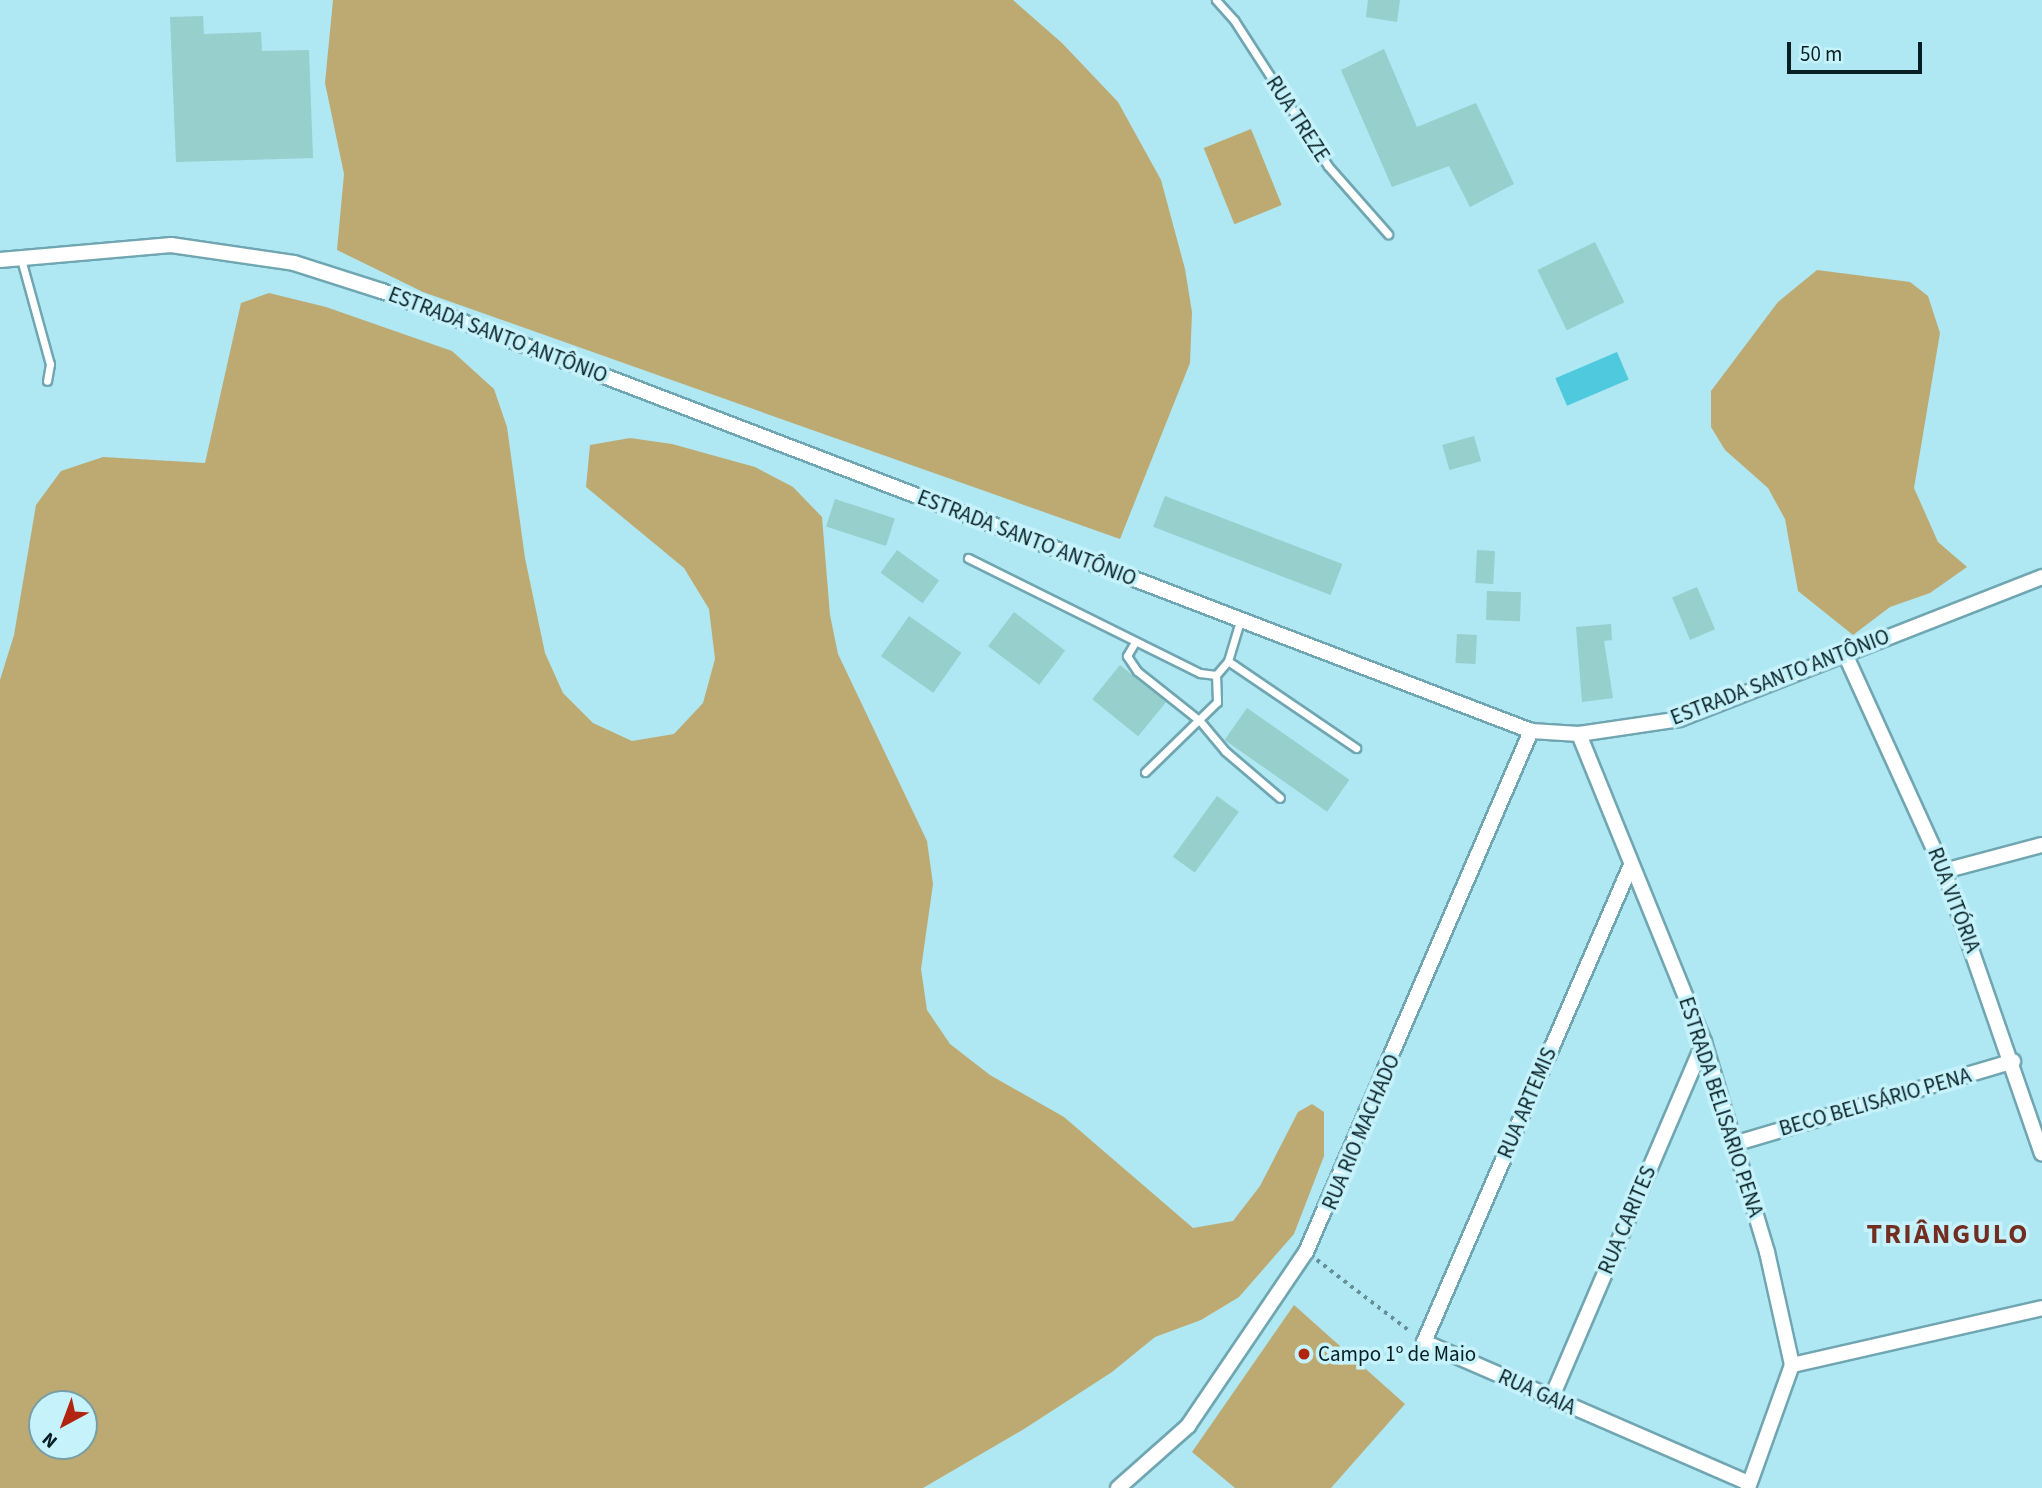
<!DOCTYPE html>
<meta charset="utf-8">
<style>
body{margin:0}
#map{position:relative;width:2042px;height:1488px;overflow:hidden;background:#afe7f2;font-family:"Source Sans 3",sans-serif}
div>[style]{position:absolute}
.green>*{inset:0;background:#bdaa72;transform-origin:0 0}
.water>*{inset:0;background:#4ec9de;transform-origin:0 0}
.building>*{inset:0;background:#96cfcb;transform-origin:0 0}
.path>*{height:3.5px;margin-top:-1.75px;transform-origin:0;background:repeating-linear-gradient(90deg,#658f97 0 3.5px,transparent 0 8.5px)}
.roads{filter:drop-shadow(2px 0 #70a6b1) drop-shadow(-2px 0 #70a6b1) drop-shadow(0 2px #70a6b1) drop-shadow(0 -2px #70a6b1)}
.lane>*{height:7px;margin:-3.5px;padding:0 3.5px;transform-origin:3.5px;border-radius:3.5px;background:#fff}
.street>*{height:14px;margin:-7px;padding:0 7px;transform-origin:7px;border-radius:7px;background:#fff}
.dots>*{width:19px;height:19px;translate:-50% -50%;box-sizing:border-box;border:4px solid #c5f2fb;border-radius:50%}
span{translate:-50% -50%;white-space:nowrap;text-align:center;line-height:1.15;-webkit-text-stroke:7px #c5f2fb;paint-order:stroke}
.street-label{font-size:21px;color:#071e22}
.poi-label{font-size:21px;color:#071e22}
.left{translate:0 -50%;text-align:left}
.district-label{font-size:28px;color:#732e22;font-weight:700;letter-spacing:2px}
.north{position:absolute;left:28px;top:1390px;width:70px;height:70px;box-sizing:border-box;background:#c5f2fb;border:2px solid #799da4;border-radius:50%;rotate:221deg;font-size:19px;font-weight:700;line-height:28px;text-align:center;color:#071e22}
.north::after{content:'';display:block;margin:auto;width:24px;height:32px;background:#b1240f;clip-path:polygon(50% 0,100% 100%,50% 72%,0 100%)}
.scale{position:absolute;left:1787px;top:42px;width:135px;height:32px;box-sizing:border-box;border:4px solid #071e22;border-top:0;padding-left:9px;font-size:21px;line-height:24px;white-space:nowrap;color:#071e22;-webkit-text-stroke:5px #c5f2fb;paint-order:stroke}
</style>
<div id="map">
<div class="green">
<div style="clip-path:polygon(333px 0,1013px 0,1062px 43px,1118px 102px,1161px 180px,1185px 269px,1192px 312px,1190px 363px,1120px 539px,423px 292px,337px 250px,344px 174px,325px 83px)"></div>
<div style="left:1251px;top:129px;width:82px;height:51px;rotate:68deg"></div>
<div style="clip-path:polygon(1817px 270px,1910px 282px,1928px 296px,1940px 333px,1914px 488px,1938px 542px,1967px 567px,1930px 593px,1890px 607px,1853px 635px,1798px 591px,1785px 519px,1768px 488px,1725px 450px,1711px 427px,1711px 391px,1778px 302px)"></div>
<div style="clip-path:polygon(evenodd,269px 293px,326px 307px,452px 351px,494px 389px,507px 427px,525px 558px,545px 653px,563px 693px,593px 723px,632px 741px,674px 734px,703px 703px,715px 659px,709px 609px,684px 568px,586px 487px,590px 445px,630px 438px,672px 444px,755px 467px,793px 487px,822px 517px,830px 615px,838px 654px,927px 841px,933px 884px,921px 969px,927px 1010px,950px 1044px,990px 1075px,1064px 1117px,1193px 1228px,1233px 1221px,1260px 1186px,1298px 1112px,1312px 1104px,1324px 1112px,1324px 1156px,1294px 1234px,1239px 1297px,1201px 1320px,1155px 1337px,1112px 1372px,1024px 1429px,923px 1488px,0 1488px,0 680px,14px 635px,36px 505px,61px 471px,103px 457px,205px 463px,241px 303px,269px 293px,42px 1404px,84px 1404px,84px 1446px,42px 1446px,42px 1404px)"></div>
<div style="clip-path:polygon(1294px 1305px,1405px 1404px,1331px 1488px,1235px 1488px,1192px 1452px)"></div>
</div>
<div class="water">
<div style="left:1617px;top:352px;width:30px;height:67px;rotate:67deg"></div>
</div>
<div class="building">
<div style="clip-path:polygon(1368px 0,1400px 0,1397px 22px,1366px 17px)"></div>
<div style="clip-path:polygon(203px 16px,204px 34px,261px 32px,262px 51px,309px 50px,313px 158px,176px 162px,170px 17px)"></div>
<div style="clip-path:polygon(1384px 49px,1417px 127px,1476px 103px,1514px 184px,1470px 207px,1449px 166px,1392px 187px,1341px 70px)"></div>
<div style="left:1595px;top:242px;width:67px;height:64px;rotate:64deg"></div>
<div style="left:1474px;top:436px;width:26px;height:33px;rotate:74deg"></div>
<div style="left:1165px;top:496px;width:190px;height:33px;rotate:21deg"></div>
<div style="left:835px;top:499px;width:63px;height:29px;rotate:18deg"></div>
<div style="left:897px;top:550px;width:52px;height:28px;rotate:36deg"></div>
<div style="left:1477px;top:550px;width:18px;height:33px;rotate:3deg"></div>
<div style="left:1697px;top:587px;width:46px;height:27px;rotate:67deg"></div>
<div style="left:1487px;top:591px;width:34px;height:29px;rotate:2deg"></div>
<div style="left:1014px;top:612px;width:64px;height:43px;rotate:37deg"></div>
<div style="left:909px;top:616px;width:64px;height:49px;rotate:35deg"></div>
<div style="clip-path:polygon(1611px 624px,1612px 640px,1604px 641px,1613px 698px,1582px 702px,1576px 627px)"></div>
<div style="left:1457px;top:634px;width:20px;height:29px;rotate:3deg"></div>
<div style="left:1120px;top:665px;width:59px;height:44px;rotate:39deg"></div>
<div style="left:1247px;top:708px;width:125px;height:39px;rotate:35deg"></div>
<div style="left:1217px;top:796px;width:27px;height:75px;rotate:36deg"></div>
</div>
<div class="path">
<div style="left:1317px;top:1260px;width:118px;rotate:37.5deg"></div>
</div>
<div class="roads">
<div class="lane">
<div style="left:1216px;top:0;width:27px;rotate:48deg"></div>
<div style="left:1234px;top:20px;width:174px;rotate:57.2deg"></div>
<div style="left:1328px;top:166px;width:91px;rotate:48.6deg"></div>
<div style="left:21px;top:259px;width:109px;rotate:74.6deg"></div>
<div style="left:50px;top:364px;width:17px;rotate:100deg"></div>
<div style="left:968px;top:558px;width:259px;rotate:26.4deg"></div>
<div style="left:1200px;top:673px;width:16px;rotate:7deg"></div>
<div style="left:1216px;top:675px;width:18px;rotate:-49deg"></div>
<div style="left:1228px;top:661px;width:42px;rotate:-73.3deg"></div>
<div style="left:1135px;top:642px;width:16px;rotate:120deg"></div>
<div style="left:1127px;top:656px;width:18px;rotate:56deg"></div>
<div style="left:1137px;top:671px;width:80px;rotate:38.4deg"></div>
<div style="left:1200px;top:721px;width:39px;rotate:50deg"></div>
<div style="left:1225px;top:751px;width:72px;rotate:40.5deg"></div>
<div style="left:1228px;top:661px;width:155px;rotate:34.2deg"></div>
<div style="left:1145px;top:772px;width:100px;rotate:-44.2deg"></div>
<div style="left:1217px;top:702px;width:27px;rotate:-92deg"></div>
</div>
<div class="street">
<div style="left:0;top:260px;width:172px;rotate:-5deg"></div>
<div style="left:171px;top:245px;width:124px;rotate:8.3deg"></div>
<div style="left:294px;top:263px;width:92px;rotate:17.7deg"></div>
<div style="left:382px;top:291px;width:1230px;rotate:20.95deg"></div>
<div style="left:1531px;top:731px;width:48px;rotate:3.6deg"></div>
<div style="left:1579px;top:734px;width:102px;rotate:-8.4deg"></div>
<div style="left:1680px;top:719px;width:389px;rotate:-21.4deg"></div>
<div style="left:1845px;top:654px;width:239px;rotate:65.5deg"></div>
<div style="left:1944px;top:871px;width:299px;rotate:70.9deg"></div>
<div style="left:1579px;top:734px;width:332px;rotate:67.9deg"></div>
<div style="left:1704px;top:1042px;width:219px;rotate:73.3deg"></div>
<div style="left:1767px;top:1252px;width:116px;rotate:77.5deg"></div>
<div style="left:1792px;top:1365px;width:131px;rotate:109.7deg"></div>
<div style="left:1631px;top:865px;width:520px;rotate:113.46deg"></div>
<div style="left:1424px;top:1342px;width:354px;rotate:23.5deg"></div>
<div style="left:1944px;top:871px;width:101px;rotate:-14.9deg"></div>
<div style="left:1737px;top:1143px;width:288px;rotate:-16.5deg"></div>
<div style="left:1792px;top:1365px;width:256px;rotate:-12.8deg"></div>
<div style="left:1551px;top:1399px;width:388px;rotate:-66.8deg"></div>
<div style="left:1118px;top:1488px;width:94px;rotate:-41.5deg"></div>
<div style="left:1188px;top:1426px;width:210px;rotate:-55.9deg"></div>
<div style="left:1306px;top:1252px;width:568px;rotate:-66.64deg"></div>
</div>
</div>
<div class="dots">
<div style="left:1304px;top:1354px;background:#b1240f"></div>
</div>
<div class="street-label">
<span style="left:1298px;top:119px;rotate:57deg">RUA TREZE</span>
<span style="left:498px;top:335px;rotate:21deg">ESTRADA SANTO ANTÔNIO</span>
<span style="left:1027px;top:538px;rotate:21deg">ESTRADA SANTO ANTÔNIO</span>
<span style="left:1780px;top:677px;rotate:-21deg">ESTRADA SANTO ANTÔNIO</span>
<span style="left:1954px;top:900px;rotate:69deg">RUA VITÓRIA</span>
<span style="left:1875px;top:1102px;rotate:-16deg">BECO BELISÁRIO PENA</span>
<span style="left:1527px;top:1103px;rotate:-67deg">RUA ARTEMIS</span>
<span style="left:1721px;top:1107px;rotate:72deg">ESTRADA BELISARIO PENA</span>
<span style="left:1361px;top:1132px;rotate:-67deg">RUA RIO MACHADO</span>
<span style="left:1627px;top:1220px;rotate:-67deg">RUA CARITES</span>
<span style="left:1537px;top:1392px;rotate:24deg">RUA GAIA</span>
</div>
<div class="poi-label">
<span class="left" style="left:1318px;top:1354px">Campo 1º de Maio</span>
</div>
<div class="district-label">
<span style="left:1948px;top:1234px">TRIÂNGULO</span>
</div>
<div class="north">N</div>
<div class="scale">50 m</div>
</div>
